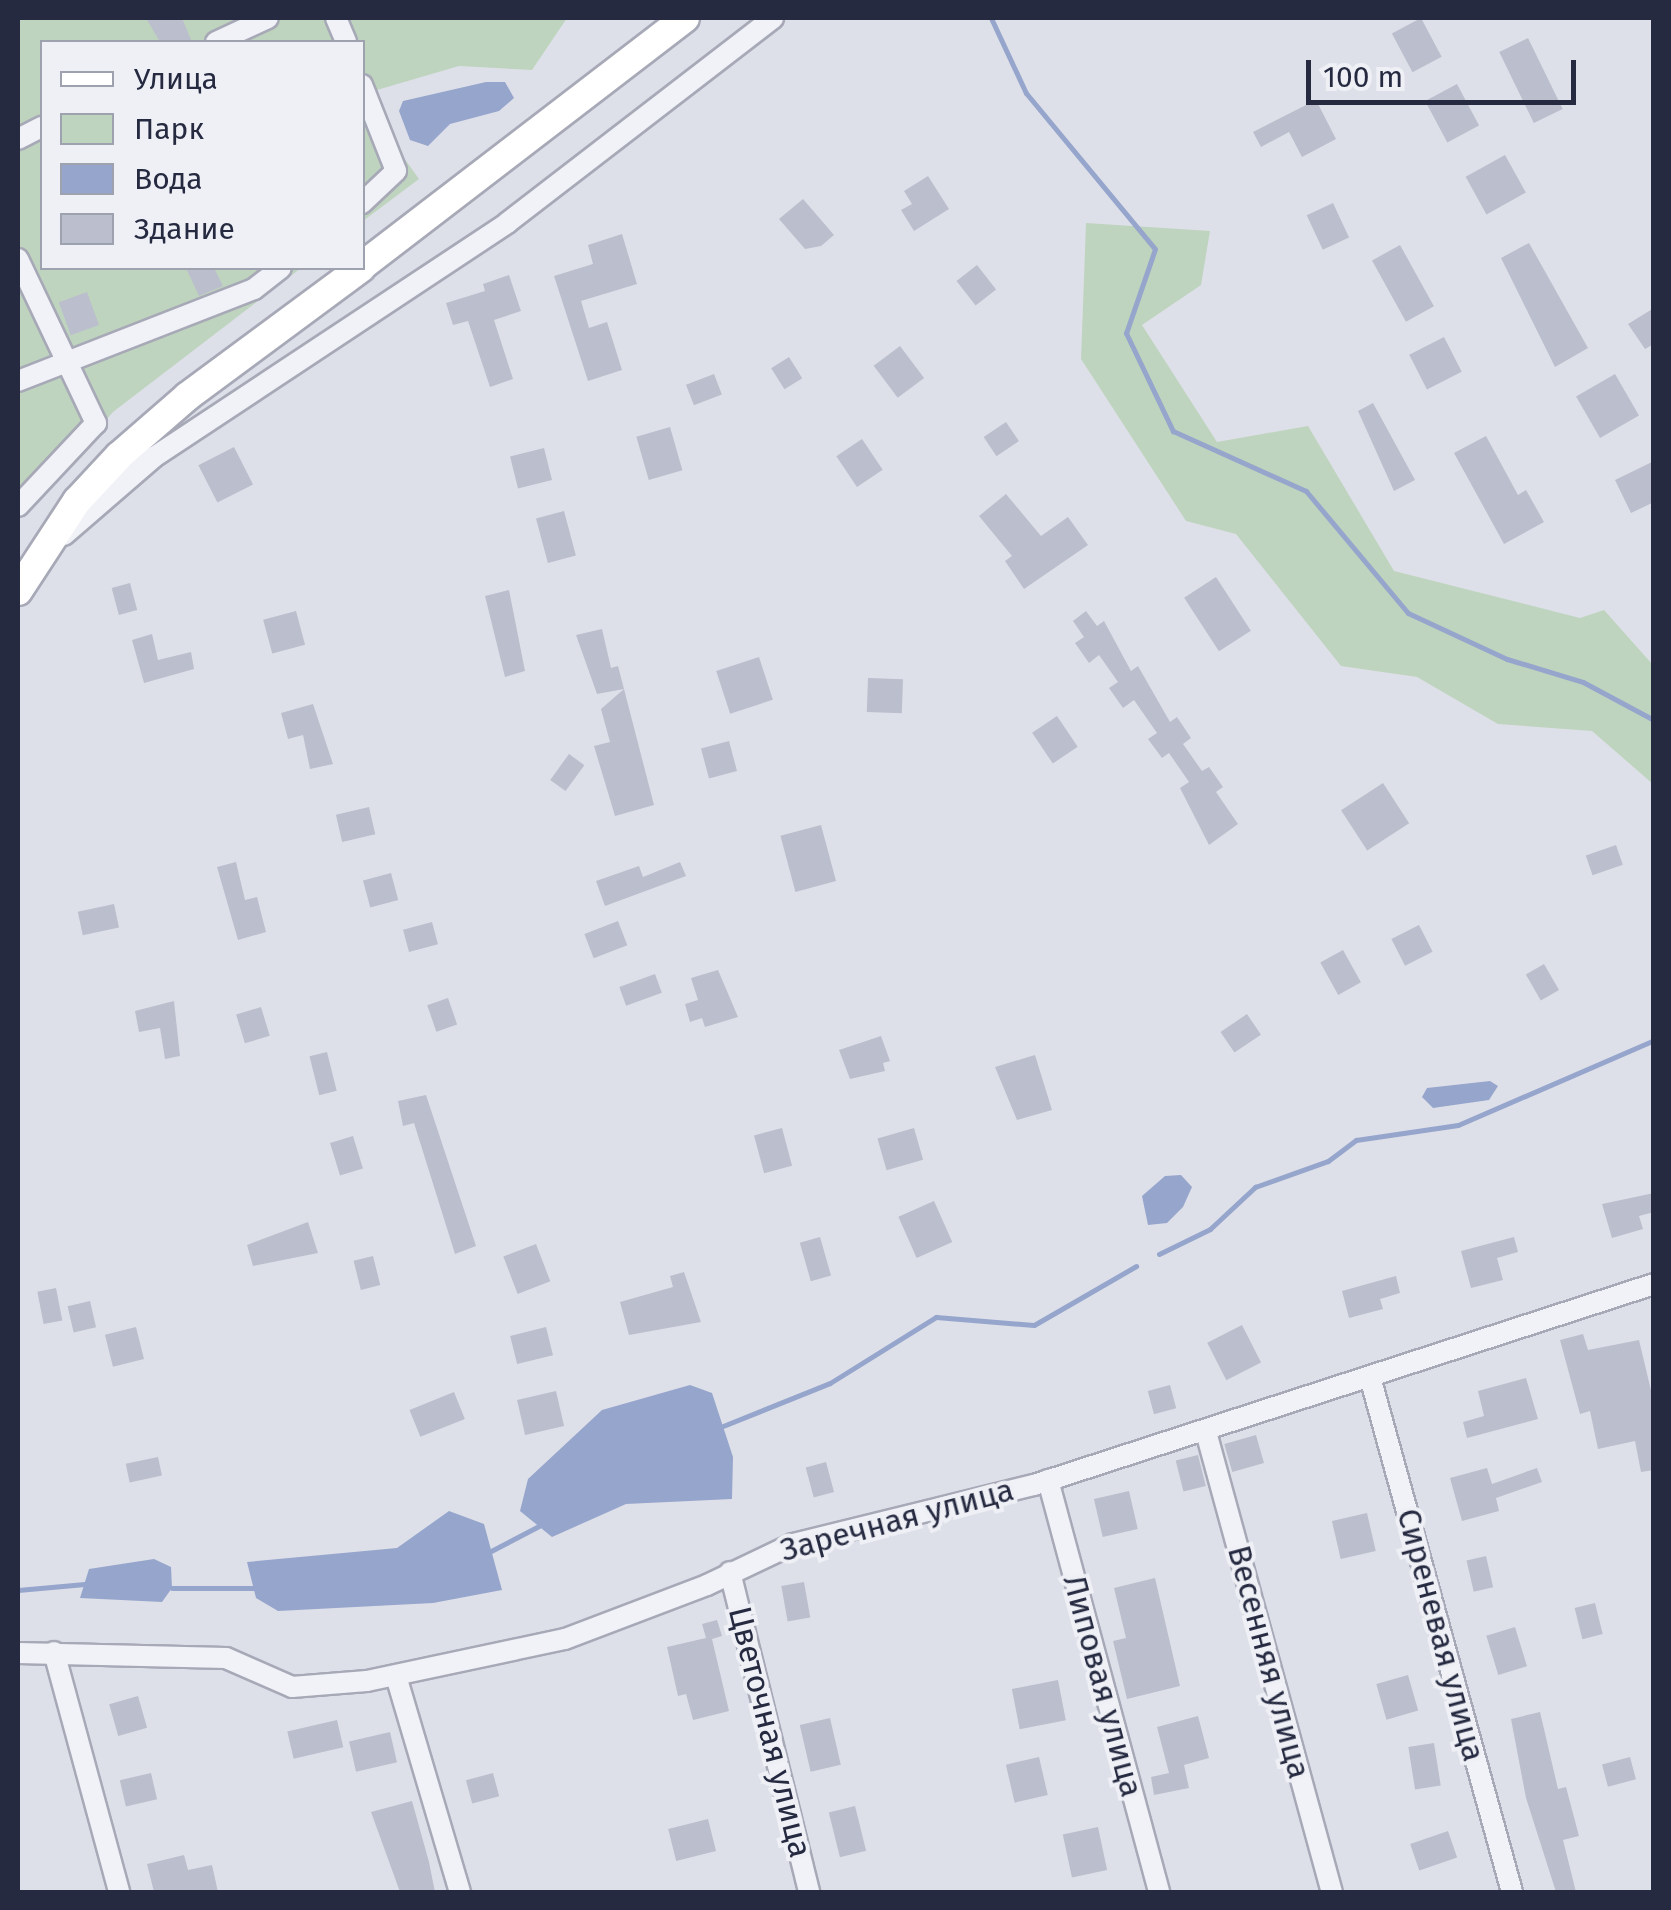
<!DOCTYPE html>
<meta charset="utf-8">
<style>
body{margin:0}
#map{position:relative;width:1671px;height:1910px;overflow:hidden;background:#dee0e9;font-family:"Fira Sans",sans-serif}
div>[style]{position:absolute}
.green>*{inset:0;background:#bfd4be}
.water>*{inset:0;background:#96a5cc}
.stream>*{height:5px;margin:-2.5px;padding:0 2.5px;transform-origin:2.5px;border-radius:2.5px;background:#96a5cc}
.building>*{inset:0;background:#bbbecc;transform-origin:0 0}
.roads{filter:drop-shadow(2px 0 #a7a9b7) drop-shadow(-2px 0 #a7a9b7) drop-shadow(0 2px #a7a9b7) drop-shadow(0 -2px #a7a9b7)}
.street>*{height:20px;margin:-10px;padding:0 10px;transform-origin:10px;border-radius:10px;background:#f1f2f7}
.secondary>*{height:28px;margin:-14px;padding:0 14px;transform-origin:14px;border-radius:14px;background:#fff}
span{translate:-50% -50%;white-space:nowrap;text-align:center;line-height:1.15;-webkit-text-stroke:8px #eef0f6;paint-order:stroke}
.street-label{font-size:32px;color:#262a41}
.frame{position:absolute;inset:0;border:20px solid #262a41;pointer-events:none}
.legend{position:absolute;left:40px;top:40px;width:325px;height:230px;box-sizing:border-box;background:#eef0f6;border:2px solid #9ea1ae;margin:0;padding:12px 18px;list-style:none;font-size:30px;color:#262a41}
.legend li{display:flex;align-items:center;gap:20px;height:50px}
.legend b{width:50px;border:2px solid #9ea1ae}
.scale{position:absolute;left:1306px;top:60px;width:270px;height:45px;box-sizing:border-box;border:5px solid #262a41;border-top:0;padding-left:12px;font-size:30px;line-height:35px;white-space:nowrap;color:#262a41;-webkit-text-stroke:8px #eef0f6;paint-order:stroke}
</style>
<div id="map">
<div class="green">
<div style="clip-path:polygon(18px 18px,567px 18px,532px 70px,459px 66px,377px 90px,399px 151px,419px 179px,363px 221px,362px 42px,42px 42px,42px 268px,301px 268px,113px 412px,18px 519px)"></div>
<div style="clip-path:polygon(1086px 223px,1210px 231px,1201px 285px,1142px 325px,1217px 442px,1308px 426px,1394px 571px,1580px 618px,1604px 610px,1653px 665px,1653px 784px,1592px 731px,1498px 724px,1417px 677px,1341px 666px,1236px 534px,1186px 521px,1081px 359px)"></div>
</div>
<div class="water">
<div style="clip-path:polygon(486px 82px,505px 82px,514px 98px,499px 111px,450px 124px,428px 146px,410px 140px,399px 111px,403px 101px)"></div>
<div style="clip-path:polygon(1490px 1081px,1498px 1086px,1489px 1100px,1433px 1108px,1422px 1097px,1427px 1088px)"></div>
<div style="clip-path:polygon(1181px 1175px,1192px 1187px,1183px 1207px,1167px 1223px,1148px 1225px,1142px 1196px,1165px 1176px)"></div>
<div style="clip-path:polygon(690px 1385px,712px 1393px,733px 1457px,732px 1499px,626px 1504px,552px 1537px,520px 1511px,528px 1479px,602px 1410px)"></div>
<div style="clip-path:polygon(449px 1511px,484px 1524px,502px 1590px,433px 1603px,278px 1611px,256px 1598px,247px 1562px,397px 1548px)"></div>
<div style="clip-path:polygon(154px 1559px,171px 1567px,172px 1588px,162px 1602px,80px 1598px,89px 1569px)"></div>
</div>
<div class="stream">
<div style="left:991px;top:18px;width:83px;rotate:65deg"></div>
<div style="left:1026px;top:93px;width:202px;rotate:50.4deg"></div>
<div style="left:1155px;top:249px;width:89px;rotate:109deg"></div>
<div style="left:1126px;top:333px;width:109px;rotate:64.4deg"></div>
<div style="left:1173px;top:431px;width:146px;rotate:24.3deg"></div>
<div style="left:1306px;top:491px;width:159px;rotate:50.1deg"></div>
<div style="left:1408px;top:613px;width:109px;rotate:24.9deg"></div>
<div style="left:1507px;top:659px;width:79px;rotate:16.8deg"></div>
<div style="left:1583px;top:682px;width:81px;rotate:28.2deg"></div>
<div style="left:1159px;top:1254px;width:57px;rotate:-26.1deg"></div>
<div style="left:1210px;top:1229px;width:62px;rotate:-43deg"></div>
<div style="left:1255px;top:1187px;width:77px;rotate:-19.6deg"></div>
<div style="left:1328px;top:1161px;width:35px;rotate:-37deg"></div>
<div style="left:1356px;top:1140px;width:103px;rotate:-8.4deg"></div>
<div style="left:1458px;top:1125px;width:214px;rotate:-23.4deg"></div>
<div style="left:723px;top:1426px;width:115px;rotate:-21.9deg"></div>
<div style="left:830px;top:1383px;width:125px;rotate:-31.9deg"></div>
<div style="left:936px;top:1317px;width:98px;rotate:4.7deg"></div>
<div style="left:1034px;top:1325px;width:118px;rotate:-30deg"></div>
<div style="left:491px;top:1551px;width:54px;rotate:-27.5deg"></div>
<div style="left:172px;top:1588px;width:82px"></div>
<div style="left:18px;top:1590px;width:67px;rotate:-5.1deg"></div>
</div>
<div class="building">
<div style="clip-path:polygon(146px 18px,182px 18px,192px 42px,160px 42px)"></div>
<div style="left:1421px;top:18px;width:44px;height:33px;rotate:62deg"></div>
<div style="left:1528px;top:38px;width:79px;height:32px;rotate:64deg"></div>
<div style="left:1457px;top:84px;width:47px;height:36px;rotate:62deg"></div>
<div style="clip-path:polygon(1316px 100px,1336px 139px,1302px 157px,1289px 132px,1261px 147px,1253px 132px)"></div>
<div style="left:1505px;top:155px;width:43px;height:45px;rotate:61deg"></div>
<div style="clip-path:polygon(928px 176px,949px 209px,914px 231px,901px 210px,912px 204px,904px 191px)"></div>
<div style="clip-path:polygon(803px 199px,834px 235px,821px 246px,805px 249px,779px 219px)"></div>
<div style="left:1333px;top:203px;width:38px;height:29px;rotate:65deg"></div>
<div style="clip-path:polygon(622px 234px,637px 284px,581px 301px,589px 328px,607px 322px,622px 370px,588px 381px,554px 276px,593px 264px,588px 245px)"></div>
<div style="clip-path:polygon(1529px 243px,1588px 348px,1555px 367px,1501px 258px)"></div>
<div style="left:1400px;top:245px;width:70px;height:32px;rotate:61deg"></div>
<div style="left:977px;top:265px;width:31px;height:26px;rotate:52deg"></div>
<div style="clip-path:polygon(186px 268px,214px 268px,223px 286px,199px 296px)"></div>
<div style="clip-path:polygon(509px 275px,521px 311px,494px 320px,513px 379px,490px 387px,468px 321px,453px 325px,446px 303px,485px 291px,483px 284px)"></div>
<div style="left:87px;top:292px;width:35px;height:30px;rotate:70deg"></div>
<div style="clip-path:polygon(1654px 308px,1654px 344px,1645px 349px,1628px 324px)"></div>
<div style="left:1444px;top:337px;width:39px;height:39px;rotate:63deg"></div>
<div style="left:900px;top:346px;width:40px;height:33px;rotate:53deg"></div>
<div style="left:789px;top:357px;width:25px;height:21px;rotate:58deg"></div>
<div style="left:714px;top:374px;width:22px;height:30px;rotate:69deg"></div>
<div style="left:1615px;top:374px;width:48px;height:45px;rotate:60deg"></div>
<div style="clip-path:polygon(1373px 403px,1415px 480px,1394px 491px,1358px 411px)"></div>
<div style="left:1006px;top:422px;width:23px;height:27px;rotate:56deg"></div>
<div style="left:670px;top:427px;width:45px;height:35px;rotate:74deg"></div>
<div style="clip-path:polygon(1486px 436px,1518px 495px,1526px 490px,1544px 522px,1504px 544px,1454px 453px)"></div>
<div style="left:862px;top:439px;width:37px;height:31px;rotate:56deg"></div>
<div style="left:234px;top:447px;width:42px;height:40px;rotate:63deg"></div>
<div style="left:544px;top:448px;width:33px;height:35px;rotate:76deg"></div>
<div style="clip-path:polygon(1654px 461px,1654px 502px,1631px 513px,1615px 480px)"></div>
<div style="clip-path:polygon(1006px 494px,1041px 536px,1068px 517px,1088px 545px,1024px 589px,1005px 561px,1012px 556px,979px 516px)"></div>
<div style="left:564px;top:511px;width:46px;height:29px;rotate:75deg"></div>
<div style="left:1216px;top:577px;width:64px;height:38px;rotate:57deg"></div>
<div style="left:130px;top:583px;width:28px;height:19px;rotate:75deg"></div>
<div style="clip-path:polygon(509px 590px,525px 671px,505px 677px,485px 596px)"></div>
<div style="left:296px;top:611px;width:35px;height:34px;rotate:75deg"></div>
<div style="clip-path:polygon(1086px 611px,1097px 626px,1104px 621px,1131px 671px,1138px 666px,1170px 722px,1177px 717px,1191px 738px,1183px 744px,1202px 771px,1209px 767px,1223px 787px,1216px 792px,1238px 824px,1209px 845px,1180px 788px,1189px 782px,1169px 753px,1162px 758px,1148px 739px,1157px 733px,1134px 700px,1123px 708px,1109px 688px,1118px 682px,1099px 655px,1089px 663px,1075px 643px,1084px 637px,1073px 621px)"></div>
<div style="clip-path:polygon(602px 629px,611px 668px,618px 666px,624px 689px,597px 694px,576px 635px)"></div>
<div style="clip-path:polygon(152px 634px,158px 660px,191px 652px,194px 669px,144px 683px,132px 640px)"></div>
<div style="left:759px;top:657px;width:45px;height:45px;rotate:72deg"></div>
<div style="left:868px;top:678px;width:35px;height:34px;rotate:2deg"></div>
<div style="clip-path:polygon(624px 689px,654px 805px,615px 816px,594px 746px,610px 742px,601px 709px)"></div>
<div style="clip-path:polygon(313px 704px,333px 764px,310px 769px,303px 735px,288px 739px,281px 713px)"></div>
<div style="left:1057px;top:716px;width:37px;height:30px;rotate:56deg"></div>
<div style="left:729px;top:741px;width:31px;height:29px;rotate:75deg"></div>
<div style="left:569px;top:754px;width:19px;height:32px;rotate:36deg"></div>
<div style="left:1383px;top:783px;width:48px;height:50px;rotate:57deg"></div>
<div style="left:369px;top:807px;width:28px;height:34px;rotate:77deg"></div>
<div style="left:821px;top:825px;width:58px;height:42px;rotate:75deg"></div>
<div style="left:1616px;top:845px;width:21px;height:32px;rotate:71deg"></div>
<div style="clip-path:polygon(236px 862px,245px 900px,257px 897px,266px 932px,238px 940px,217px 867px)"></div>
<div style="clip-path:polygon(680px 862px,686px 876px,605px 906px,596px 881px,639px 866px,643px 877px)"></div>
<div style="left:391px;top:873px;width:28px;height:29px;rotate:75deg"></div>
<div style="left:114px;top:904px;width:24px;height:37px;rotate:78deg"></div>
<div style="left:618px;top:921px;width:26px;height:36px;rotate:69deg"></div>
<div style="left:432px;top:922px;width:23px;height:30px;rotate:75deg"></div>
<div style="left:1419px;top:925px;width:30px;height:31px;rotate:63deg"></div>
<div style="left:1343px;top:950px;width:37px;height:26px;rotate:61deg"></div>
<div style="left:1544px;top:964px;width:30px;height:21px;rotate:60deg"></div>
<div style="clip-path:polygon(718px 970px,738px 1017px,705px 1027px,702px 1018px,690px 1022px,685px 1004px,698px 1000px,691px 978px)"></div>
<div style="left:655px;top:974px;width:20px;height:38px;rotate:70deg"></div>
<div style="left:448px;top:998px;width:28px;height:22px;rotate:71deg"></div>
<div style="clip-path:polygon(174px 1001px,180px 1056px,165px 1059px,160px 1028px,139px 1032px,135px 1011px)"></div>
<div style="left:261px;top:1007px;width:30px;height:26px;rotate:73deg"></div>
<div style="left:1247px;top:1014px;width:25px;height:32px;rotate:56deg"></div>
<div style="clip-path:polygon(881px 1036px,890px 1061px,883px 1063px,885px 1071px,850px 1079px,839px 1050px)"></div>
<div style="left:327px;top:1052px;width:40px;height:18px;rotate:76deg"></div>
<div style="clip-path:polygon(1035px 1055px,1052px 1110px,1017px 1120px,995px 1067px)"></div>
<div style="clip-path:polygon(426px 1095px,476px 1246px,455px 1254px,414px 1123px,403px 1126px,398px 1101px)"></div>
<div style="left:782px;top:1128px;width:39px;height:29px;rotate:75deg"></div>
<div style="left:914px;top:1128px;width:33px;height:38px;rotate:74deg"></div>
<div style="left:353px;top:1136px;width:34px;height:24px;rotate:73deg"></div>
<div style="clip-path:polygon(1654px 1193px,1654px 1212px,1639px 1216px,1643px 1229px,1612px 1238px,1602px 1204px)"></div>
<div style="left:934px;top:1201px;width:45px;height:39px;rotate:66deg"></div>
<div style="clip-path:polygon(308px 1222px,318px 1253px,253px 1266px,247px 1245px)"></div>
<div style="left:820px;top:1237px;width:40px;height:21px;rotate:74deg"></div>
<div style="clip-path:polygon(1514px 1237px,1518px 1252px,1497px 1258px,1503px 1280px,1471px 1288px,1461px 1251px)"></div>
<div style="left:536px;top:1244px;width:40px;height:35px;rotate:69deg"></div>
<div style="left:373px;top:1256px;width:30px;height:20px;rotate:76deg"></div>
<div style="clip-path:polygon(684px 1272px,701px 1322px,629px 1335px,620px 1302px,673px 1287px,670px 1276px)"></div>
<div style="clip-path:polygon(1396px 1276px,1400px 1293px,1380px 1299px,1383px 1309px,1349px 1318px,1342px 1291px)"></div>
<div style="left:56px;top:1288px;width:33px;height:19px;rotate:79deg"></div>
<div style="left:90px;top:1301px;width:27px;height:23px;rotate:77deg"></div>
<div style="left:1242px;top:1325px;width:42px;height:39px;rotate:63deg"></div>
<div style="left:136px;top:1327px;width:33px;height:32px;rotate:76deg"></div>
<div style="left:546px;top:1327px;width:29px;height:37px;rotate:76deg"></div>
<div style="clip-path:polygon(1583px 1334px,1588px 1350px,1639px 1340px,1654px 1403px,1654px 1470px,1641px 1472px,1635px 1441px,1598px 1449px,1590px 1411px,1580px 1414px,1560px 1340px)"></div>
<div style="clip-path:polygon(1526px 1378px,1538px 1419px,1467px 1438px,1463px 1422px,1484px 1416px,1478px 1391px)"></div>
<div style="left:1170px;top:1385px;width:24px;height:23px;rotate:75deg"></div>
<div style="left:556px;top:1391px;width:36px;height:40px;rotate:77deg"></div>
<div style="left:454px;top:1392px;width:29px;height:48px;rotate:68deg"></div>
<div style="left:1256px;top:1435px;width:29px;height:33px;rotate:74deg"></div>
<div style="left:1198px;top:1455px;width:32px;height:23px;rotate:76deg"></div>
<div style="left:158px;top:1457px;width:19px;height:33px;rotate:78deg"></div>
<div style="left:826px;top:1462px;width:31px;height:21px;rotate:75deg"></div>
<div style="clip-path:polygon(1487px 1468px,1492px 1484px,1537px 1468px,1542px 1482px,1496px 1498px,1499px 1511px,1462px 1521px,1450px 1478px)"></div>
<div style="left:1129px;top:1491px;width:39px;height:36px;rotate:77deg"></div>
<div style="left:1367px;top:1513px;width:39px;height:36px;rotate:77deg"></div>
<div style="left:1486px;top:1556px;width:32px;height:20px;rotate:77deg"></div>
<div style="clip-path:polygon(1155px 1578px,1180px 1686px,1127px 1699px,1113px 1641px,1126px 1638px,1114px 1588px)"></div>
<div style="left:804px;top:1582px;width:36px;height:23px;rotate:80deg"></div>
<div style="left:1595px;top:1603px;width:32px;height:21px;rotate:76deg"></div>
<div style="clip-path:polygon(717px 1620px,722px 1636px,712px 1639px,729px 1711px,693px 1720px,686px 1694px,678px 1696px,667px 1647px,706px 1638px,702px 1624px)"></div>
<div style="left:1515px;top:1627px;width:41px;height:30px;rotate:73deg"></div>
<div style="left:1408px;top:1675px;width:37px;height:33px;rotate:74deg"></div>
<div style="left:1058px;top:1680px;width:41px;height:47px;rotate:79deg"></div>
<div style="left:138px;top:1696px;width:33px;height:30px;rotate:74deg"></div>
<div style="clip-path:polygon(1540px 1712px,1558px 1789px,1566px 1787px,1579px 1836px,1563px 1840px,1576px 1892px,1556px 1892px,1526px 1798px,1511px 1719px)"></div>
<div style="clip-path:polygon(1198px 1716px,1209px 1758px,1184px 1765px,1189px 1788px,1154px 1795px,1151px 1777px,1169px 1773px,1157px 1727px)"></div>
<div style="left:830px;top:1718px;width:48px;height:31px;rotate:77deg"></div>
<div style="left:337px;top:1720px;width:28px;height:51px;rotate:77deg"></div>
<div style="left:390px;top:1732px;width:31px;height:42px;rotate:77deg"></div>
<div style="left:1434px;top:1743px;width:43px;height:26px;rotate:81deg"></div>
<div style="left:1039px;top:1757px;width:39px;height:34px;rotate:77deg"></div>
<div style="left:1630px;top:1757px;width:23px;height:29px;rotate:75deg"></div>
<div style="left:151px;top:1773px;width:27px;height:32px;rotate:77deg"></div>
<div style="left:493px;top:1773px;width:24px;height:28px;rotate:75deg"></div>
<div style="clip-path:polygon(412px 1801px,429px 1862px,435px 1892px,400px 1892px,371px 1812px)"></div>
<div style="left:855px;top:1806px;width:46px;height:27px;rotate:76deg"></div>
<div style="left:708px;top:1819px;width:33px;height:41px;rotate:76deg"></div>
<div style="left:1098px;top:1827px;width:44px;height:36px;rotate:78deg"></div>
<div style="left:1448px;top:1831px;width:28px;height:40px;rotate:71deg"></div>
<div style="clip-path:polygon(184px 1855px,188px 1870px,212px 1865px,218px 1892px,154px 1892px,147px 1864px)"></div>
</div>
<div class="roads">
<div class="street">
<div style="left:336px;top:18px;width:26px;rotate:67deg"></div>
<div style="left:216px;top:42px;width:57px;rotate:-24.8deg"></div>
<div style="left:362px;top:85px;width:92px;rotate:68.4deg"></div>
<div style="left:396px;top:171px;width:47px;rotate:136.7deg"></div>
<div style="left:18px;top:139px;width:27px;rotate:-27deg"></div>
<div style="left:18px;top:259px;width:182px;rotate:64.6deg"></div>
<div style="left:96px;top:423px;width:114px;rotate:133.2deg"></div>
<div style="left:18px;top:381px;width:253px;rotate:-21.3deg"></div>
<div style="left:254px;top:289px;width:34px;rotate:-38deg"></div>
<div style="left:64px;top:535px;width:119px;rotate:-40.9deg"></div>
<div style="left:154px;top:457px;width:424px;rotate:-33.5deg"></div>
<div style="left:507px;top:223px;width:336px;rotate:-37.6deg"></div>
<div style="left:1370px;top:1377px;width:534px;rotate:74.58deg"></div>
<div style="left:1206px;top:1432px;width:477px;rotate:74.7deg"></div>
<div style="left:1048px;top:1480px;width:427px;rotate:74.9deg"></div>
<div style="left:730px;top:1572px;width:330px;rotate:76.1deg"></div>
<div style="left:54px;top:1652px;width:249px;rotate:74.8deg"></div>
<div style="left:18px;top:1653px;width:208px;rotate:1.4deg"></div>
<div style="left:226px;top:1658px;width:72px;rotate:23.7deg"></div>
<div style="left:292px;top:1687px;width:75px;rotate:-4.6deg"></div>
<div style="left:367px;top:1681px;width:202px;rotate:-12deg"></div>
<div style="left:565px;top:1639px;width:152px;rotate:-20.8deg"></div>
<div style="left:707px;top:1585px;width:95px;rotate:-25.5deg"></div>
<div style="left:793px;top:1544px;width:248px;rotate:-13.8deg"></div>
<div style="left:1034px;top:1485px;width:652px;rotate:-17.96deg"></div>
<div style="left:396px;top:1676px;width:225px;rotate:73.5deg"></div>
</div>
<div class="secondary">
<div style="left:362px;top:266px;width:407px;rotate:-37.5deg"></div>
<div style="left:18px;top:591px;width:108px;rotate:-56.8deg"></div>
<div style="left:77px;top:501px;width:62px;rotate:-47deg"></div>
<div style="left:119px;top:456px;width:91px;rotate:-41deg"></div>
<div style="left:188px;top:396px;width:215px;rotate:-36.5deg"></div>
</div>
</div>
<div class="street-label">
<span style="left:897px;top:1520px;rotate:-15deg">Заречная улица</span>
<span style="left:1441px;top:1635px;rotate:75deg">Сиреневая улица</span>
<span style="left:1269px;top:1662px;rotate:75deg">Весенняя улица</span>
<span style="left:1103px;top:1686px;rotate:75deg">Липовая улица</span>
<span style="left:770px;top:1732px;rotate:76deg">Цветочная улица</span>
</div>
<div class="frame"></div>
<ul class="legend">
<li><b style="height:12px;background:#fff"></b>Улица</li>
<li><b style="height:28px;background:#bfd4be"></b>Парк</li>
<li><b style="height:28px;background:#96a5cc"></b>Вода</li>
<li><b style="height:28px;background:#bbbecc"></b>Здание</li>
</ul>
<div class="scale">100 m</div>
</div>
